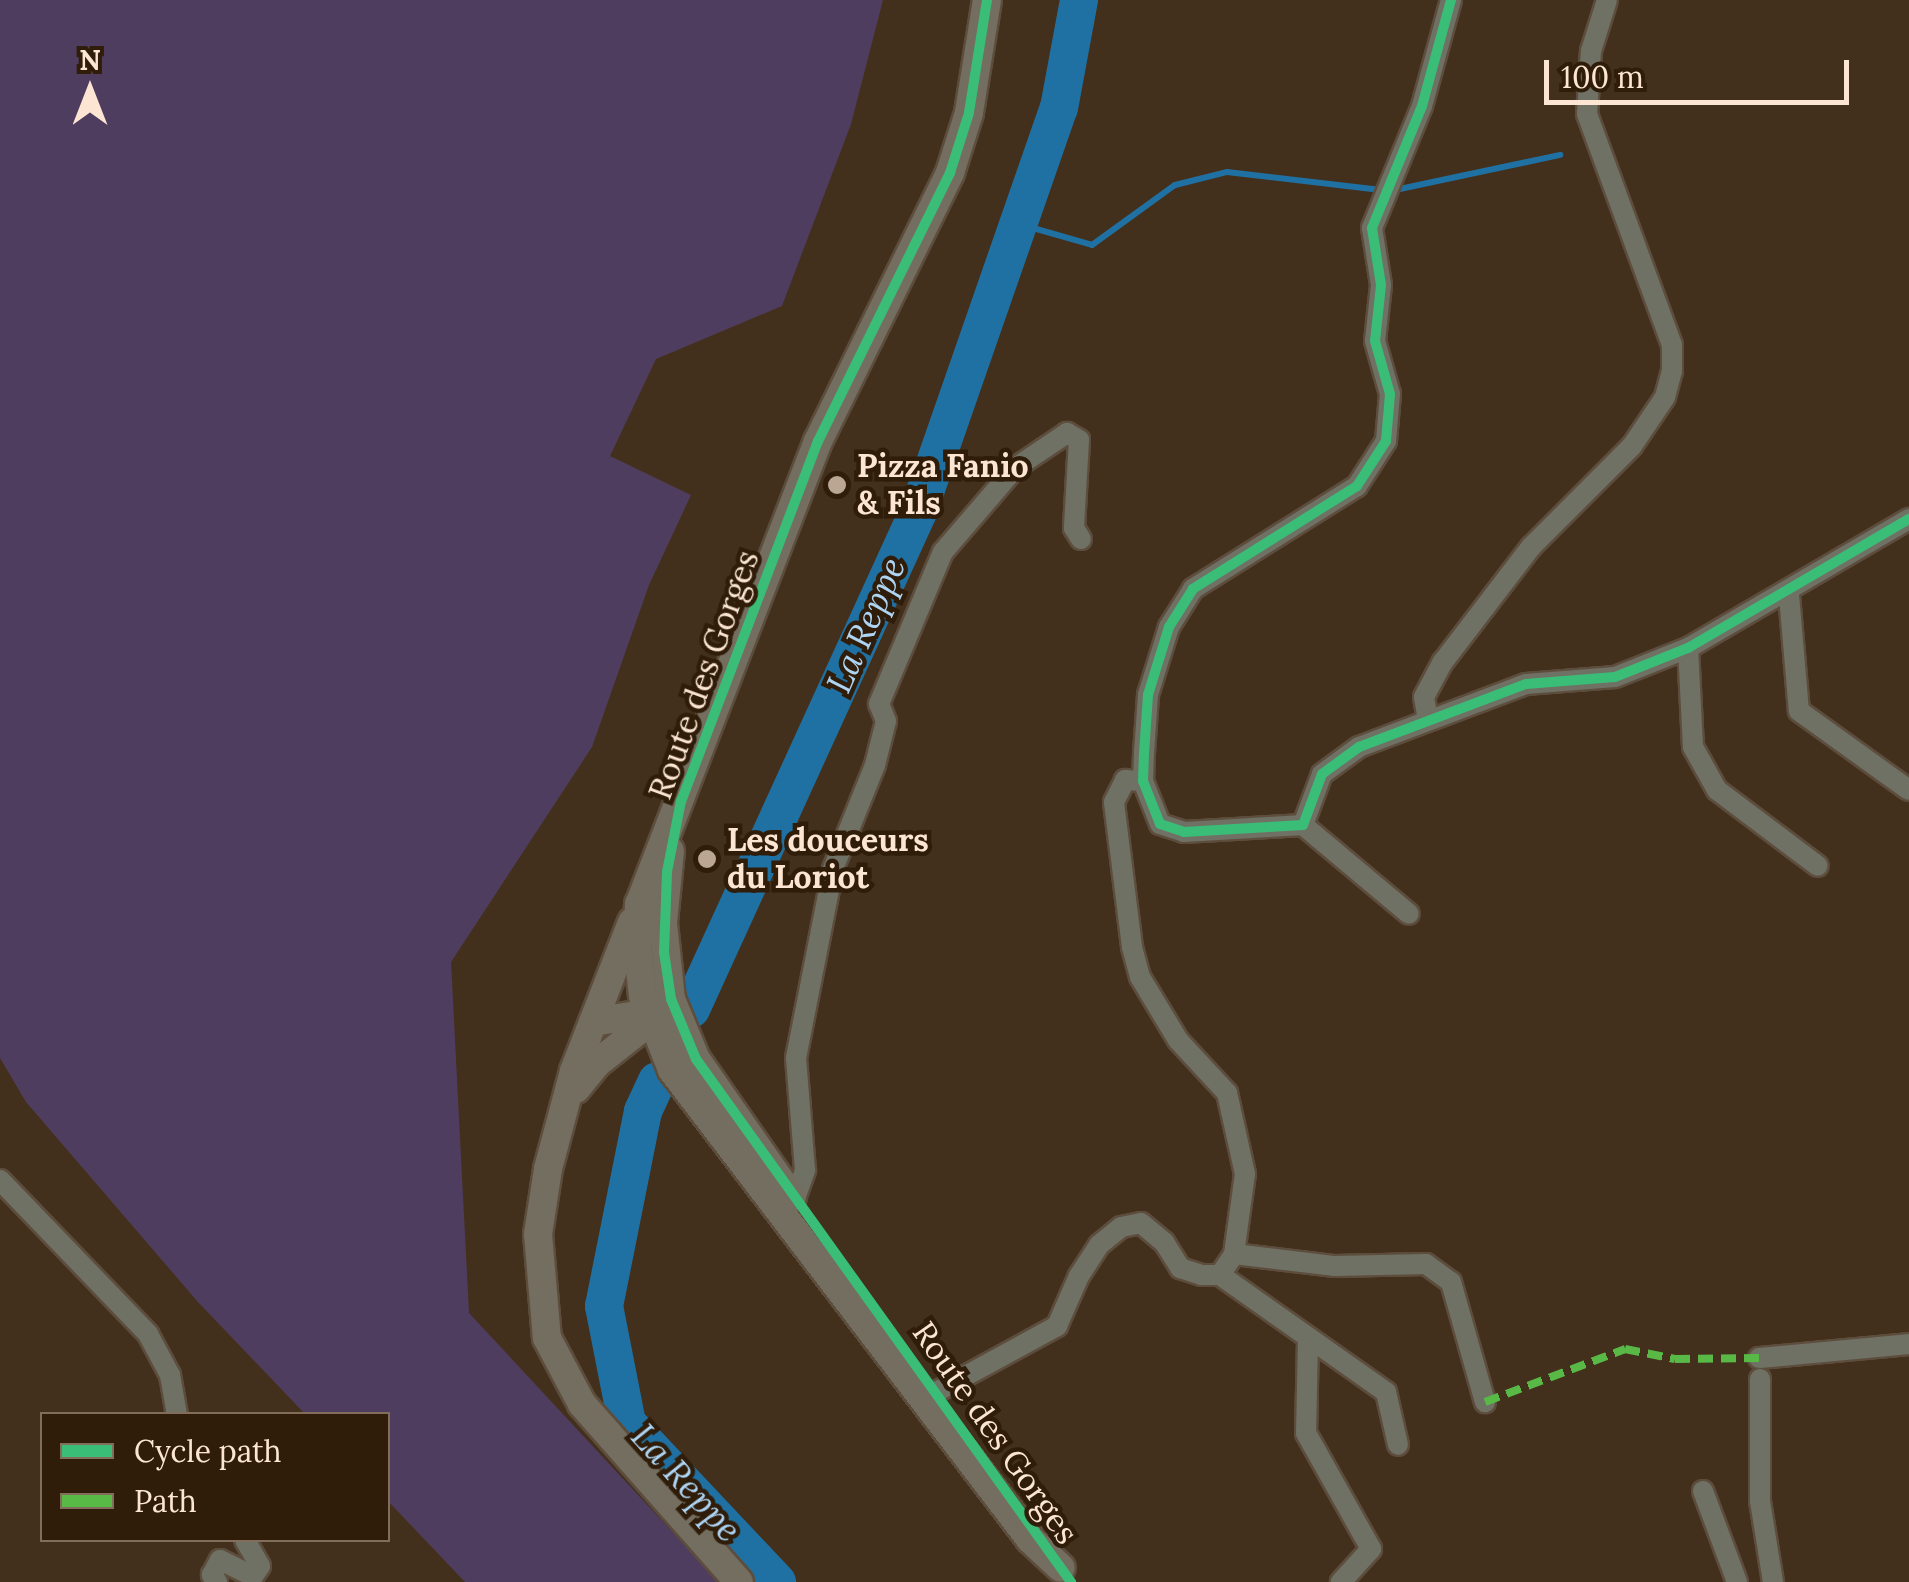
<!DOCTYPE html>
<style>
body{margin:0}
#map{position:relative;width:1909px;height:1582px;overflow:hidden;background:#43301c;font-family:Lora,serif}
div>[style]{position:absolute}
.green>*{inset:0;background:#4f3d5f}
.stream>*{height:6px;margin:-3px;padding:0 3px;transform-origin:3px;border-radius:3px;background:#2071a3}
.river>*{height:38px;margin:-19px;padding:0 19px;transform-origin:19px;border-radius:19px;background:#2071a3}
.roads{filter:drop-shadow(2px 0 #5d4d3d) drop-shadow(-2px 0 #5d4d3d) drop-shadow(0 2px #5d4d3d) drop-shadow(0 -2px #5d4d3d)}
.minor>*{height:20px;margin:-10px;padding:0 10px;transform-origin:10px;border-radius:10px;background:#707165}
.major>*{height:28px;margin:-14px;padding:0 14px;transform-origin:14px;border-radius:14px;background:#736e5f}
.quiet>*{height:8px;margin-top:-4px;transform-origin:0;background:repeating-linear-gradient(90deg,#58b947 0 15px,transparent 0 23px)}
.cycleway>*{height:10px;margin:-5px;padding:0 5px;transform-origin:5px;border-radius:5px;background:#3abd76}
.dots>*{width:28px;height:28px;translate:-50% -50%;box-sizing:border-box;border:5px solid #2f1c09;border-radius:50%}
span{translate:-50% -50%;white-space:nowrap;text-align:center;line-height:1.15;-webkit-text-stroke:9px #2f1c09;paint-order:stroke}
.poi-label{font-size:32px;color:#fce6d3;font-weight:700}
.left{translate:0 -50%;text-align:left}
.street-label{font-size:32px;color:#fce6d3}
.water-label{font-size:35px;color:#add4f3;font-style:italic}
.legend{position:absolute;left:40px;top:1412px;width:350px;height:130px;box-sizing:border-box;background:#2f1c09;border:2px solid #816d5a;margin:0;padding:12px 18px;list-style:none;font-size:30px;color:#fce6d3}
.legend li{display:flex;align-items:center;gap:20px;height:50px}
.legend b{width:50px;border:2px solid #816d5a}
.north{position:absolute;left:40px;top:40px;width:100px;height:100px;-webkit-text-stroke:8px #2f1c09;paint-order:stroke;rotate:0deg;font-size:28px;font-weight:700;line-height:40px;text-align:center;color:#fce6d3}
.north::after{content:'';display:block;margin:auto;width:35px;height:45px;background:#fce6d3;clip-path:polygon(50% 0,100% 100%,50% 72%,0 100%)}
.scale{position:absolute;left:1544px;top:60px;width:305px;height:45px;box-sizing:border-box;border:5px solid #fce6d3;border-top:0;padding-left:12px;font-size:30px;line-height:35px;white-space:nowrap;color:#fce6d3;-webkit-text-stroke:8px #2f1c09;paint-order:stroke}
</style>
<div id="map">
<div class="green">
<div style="clip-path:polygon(0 0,883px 0,851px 124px,782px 306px,656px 359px,610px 456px,691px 495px,649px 585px,592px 747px,451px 962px,469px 1313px,719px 1582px,465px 1582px,388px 1501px,388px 1414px,305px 1414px,198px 1302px,26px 1102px,0 1058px)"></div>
</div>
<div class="stream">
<div style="left:1395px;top:190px;width:169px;rotate:-12deg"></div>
<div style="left:1019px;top:224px;width:76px;rotate:16deg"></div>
<div style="left:1092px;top:245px;width:102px;rotate:-35.9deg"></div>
<div style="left:1175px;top:185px;width:54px;rotate:-14deg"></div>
<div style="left:1227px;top:172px;width:155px;rotate:6.7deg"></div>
</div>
<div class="river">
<div style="left:691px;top:1009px;width:546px;rotate:-65.45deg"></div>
<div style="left:918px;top:512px;width:428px;rotate:-70.8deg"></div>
<div style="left:1059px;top:108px;width:110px;rotate:-79.5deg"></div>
<div style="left:657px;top:1081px;width:33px;rotate:115deg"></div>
<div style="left:643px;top:1111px;width:199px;rotate:101.3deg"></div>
<div style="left:604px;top:1306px;width:119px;rotate:78.9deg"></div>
<div style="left:627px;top:1423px;width:219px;rotate:46.7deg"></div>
</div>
<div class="roads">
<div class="minor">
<div style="left:1451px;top:0;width:110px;rotate:105.3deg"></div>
<div style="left:1422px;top:106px;width:132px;rotate:112.3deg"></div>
<div style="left:1372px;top:228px;width:58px;rotate:81deg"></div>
<div style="left:1381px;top:285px;width:56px;rotate:96.1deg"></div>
<div style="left:1375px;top:341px;width:55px;rotate:74.2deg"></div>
<div style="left:1390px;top:394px;width:47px;rotate:94.9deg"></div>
<div style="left:1386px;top:441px;width:54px;rotate:122.8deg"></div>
<div style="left:1357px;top:486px;width:194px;rotate:147.9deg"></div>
<div style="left:1193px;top:589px;width:45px;rotate:122.3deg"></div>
<div style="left:1169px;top:627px;width:71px;rotate:107.2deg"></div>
<div style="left:1148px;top:695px;width:58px;rotate:93.9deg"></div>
<div style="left:1144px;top:753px;width:28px;rotate:92deg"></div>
<div style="left:1143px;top:781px;width:46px;rotate:68.4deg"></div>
<div style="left:1160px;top:824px;width:25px;rotate:18deg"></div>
<div style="left:1184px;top:832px;width:119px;rotate:-3.4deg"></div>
<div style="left:1303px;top:825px;width:54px;rotate:-69.6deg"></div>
<div style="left:1322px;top:774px;width:46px;rotate:-36.1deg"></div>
<div style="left:1359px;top:747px;width:178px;rotate:-20.7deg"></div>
<div style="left:1526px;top:684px;width:89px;rotate:-4.5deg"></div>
<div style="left:1615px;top:677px;width:79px;rotate:-21.7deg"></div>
<div style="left:1688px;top:648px;width:256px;rotate:-30.3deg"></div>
<div style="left:1789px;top:595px;width:116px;rotate:85.1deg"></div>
<div style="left:1799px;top:711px;width:135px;rotate:35.7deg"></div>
<div style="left:1688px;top:648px;width:99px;rotate:87.1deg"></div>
<div style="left:1693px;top:747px;width:49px;rotate:60.8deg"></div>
<div style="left:1717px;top:790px;width:126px;rotate:37deg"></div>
<div style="left:1428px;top:720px;width:23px;rotate:-100deg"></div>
<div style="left:1424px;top:697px;width:40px;rotate:-62deg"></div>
<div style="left:1443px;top:662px;width:145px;rotate:-52.6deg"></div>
<div style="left:1531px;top:547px;width:143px;rotate:-45deg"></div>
<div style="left:1632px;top:446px;width:59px;rotate:-56deg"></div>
<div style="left:1665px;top:397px;width:27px;rotate:-75deg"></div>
<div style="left:1672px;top:371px;width:26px;rotate:-90deg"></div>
<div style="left:1672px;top:345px;width:246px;rotate:-110.2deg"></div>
<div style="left:1587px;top:114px;width:63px;rotate:-86.4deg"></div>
<div style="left:1591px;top:51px;width:53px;rotate:-72.6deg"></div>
<div style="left:1303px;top:825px;width:138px;rotate:40deg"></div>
<div style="left:0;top:1180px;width:214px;rotate:46.1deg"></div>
<div style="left:148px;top:1334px;width:47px;rotate:61.8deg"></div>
<div style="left:170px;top:1375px;width:40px;rotate:80deg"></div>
<div style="left:794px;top:1201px;width:33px;rotate:-70deg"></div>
<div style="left:805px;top:1170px;width:112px;rotate:-94.6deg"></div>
<div style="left:796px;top:1058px;width:193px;rotate:-78.9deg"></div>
<div style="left:833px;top:869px;width:112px;rotate:-68deg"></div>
<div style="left:875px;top:765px;width:45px;rotate:-76deg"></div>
<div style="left:886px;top:721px;width:18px;rotate:-112deg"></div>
<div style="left:879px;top:704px;width:165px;rotate:-67.2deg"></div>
<div style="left:943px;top:552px;width:111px;rotate:-49.4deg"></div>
<div style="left:1015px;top:468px;width:63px;rotate:-33.9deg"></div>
<div style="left:1067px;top:433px;width:14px;rotate:30deg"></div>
<div style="left:1079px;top:440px;width:88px;rotate:93.3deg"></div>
<div style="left:1074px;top:528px;width:13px;rotate:58deg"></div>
<div style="left:1234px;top:1254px;width:102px;rotate:6.8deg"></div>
<div style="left:1335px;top:1266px;width:91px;rotate:-1.3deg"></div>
<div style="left:1426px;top:1264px;width:31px;rotate:36deg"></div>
<div style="left:1451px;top:1282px;width:125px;rotate:74.2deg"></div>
<div style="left:1220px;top:1275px;width:203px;rotate:35.2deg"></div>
<div style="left:1386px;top:1392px;width:54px;rotate:77.2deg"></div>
<div style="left:1308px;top:1339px;width:94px;rotate:91.2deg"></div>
<div style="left:1306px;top:1433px;width:133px;rotate:60.7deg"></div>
<div style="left:1371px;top:1549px;width:45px;rotate:132.3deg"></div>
<div style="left:1759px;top:1358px;width:151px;rotate:-5.3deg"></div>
<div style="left:1760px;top:1379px;width:122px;rotate:90deg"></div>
<div style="left:1760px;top:1501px;width:82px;rotate:80.9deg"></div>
<div style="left:938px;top:1391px;width:136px;rotate:-28.6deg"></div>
<div style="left:1057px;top:1326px;width:55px;rotate:-66.3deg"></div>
<div style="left:1079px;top:1276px;width:37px;rotate:-57deg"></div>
<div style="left:1099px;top:1245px;width:28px;rotate:-39deg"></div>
<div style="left:1121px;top:1227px;width:20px;rotate:-11deg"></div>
<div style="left:1141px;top:1223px;width:30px;rotate:40deg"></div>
<div style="left:1164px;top:1242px;width:31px;rotate:58deg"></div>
<div style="left:1180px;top:1268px;width:22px;rotate:18deg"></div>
<div style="left:1201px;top:1275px;width:19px"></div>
<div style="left:1220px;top:1275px;width:25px;rotate:-56deg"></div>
<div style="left:1234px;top:1254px;width:81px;rotate:-82.2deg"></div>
<div style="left:1245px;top:1174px;width:83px;rotate:-102.5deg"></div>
<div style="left:1227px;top:1093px;width:72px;rotate:-132.8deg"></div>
<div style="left:1178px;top:1040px;width:74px;rotate:-121.1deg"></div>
<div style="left:1140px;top:977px;width:31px;rotate:-105deg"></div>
<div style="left:1132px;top:947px;width:146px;rotate:-97.1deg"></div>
<div style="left:1114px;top:802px;width:25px;rotate:-63deg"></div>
<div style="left:1125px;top:780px;width:18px;rotate:3deg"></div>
<div style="left:1703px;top:1491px;width:97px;rotate:69.5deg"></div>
<div style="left:217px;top:1582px;width:9px;rotate:-126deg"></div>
<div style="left:212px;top:1575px;width:17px;rotate:-62deg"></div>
<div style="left:220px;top:1560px;width:37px;rotate:26deg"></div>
<div style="left:253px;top:1576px;width:12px;rotate:-55deg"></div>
<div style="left:260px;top:1566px;width:30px;rotate:-120deg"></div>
</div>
<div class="major">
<div style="left:987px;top:0;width:114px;rotate:99.1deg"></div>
<div style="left:969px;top:113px;width:63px;rotate:107.6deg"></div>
<div style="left:950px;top:173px;width:299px;rotate:116.2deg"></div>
<div style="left:818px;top:441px;width:496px;rotate:111.1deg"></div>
<div style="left:639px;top:904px;width:38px;rotate:93deg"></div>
<div style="left:637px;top:942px;width:54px;rotate:83.7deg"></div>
<div style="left:643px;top:996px;width:79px;rotate:68.6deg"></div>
<div style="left:672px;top:1070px;width:590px;rotate:52.64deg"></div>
<div style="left:1030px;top:1539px;width:42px;rotate:43.1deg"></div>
<div style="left:670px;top:851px;width:72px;rotate:95.6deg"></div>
<div style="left:663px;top:923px;width:76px;rotate:84deg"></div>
<div style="left:671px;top:999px;width:65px;rotate:67.4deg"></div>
<div style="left:696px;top:1059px;width:168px;rotate:55.2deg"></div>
<div style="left:632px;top:922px;width:160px;rotate:111.3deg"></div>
<div style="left:574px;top:1071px;width:101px;rotate:104.9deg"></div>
<div style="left:548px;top:1169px;width:66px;rotate:98.7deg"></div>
<div style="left:538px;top:1234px;width:104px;rotate:85.1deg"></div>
<div style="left:547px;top:1338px;width:75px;rotate:62.1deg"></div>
<div style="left:582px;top:1404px;width:237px;rotate:48.6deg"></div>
<div style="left:593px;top:1022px;width:39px;rotate:-9deg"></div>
<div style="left:632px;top:1016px;width:31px;rotate:15deg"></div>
<div style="left:576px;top:1089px;width:32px;rotate:-51deg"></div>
<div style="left:596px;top:1064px;width:84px;rotate:-38.2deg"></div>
</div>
</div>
<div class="quiet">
<div style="left:1485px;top:1402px;width:150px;rotate:-20.7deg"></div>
<div style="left:1625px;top:1349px;width:51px;rotate:11.3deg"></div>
<div style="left:1675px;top:1359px;width:84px;rotate:-0.7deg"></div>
</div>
<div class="cycleway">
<div style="left:987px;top:0;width:114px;rotate:99.1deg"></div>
<div style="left:969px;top:113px;width:63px;rotate:107.6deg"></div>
<div style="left:950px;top:173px;width:299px;rotate:116.2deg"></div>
<div style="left:818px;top:441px;width:385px;rotate:110.8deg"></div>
<div style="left:681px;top:801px;width:72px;rotate:101.2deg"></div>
<div style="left:667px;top:872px;width:80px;rotate:92.1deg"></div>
<div style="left:664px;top:952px;width:48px;rotate:81.5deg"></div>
<div style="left:671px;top:999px;width:65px;rotate:67.4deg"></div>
<div style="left:696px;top:1059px;width:644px;rotate:54.36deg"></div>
<div style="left:1451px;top:0;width:110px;rotate:105.3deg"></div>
<div style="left:1422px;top:106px;width:132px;rotate:112.3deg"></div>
<div style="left:1372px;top:228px;width:58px;rotate:81deg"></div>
<div style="left:1381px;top:285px;width:56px;rotate:96.1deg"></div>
<div style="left:1375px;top:341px;width:55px;rotate:74.2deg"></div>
<div style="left:1390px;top:394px;width:47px;rotate:94.9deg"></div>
<div style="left:1386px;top:441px;width:54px;rotate:122.8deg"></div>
<div style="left:1357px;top:486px;width:194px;rotate:147.9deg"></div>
<div style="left:1193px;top:589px;width:45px;rotate:122.3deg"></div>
<div style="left:1169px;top:627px;width:71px;rotate:107.2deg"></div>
<div style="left:1148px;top:695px;width:58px;rotate:93.9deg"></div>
<div style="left:1144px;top:753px;width:28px;rotate:92deg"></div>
<div style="left:1143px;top:781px;width:46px;rotate:68.4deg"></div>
<div style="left:1160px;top:824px;width:25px;rotate:18deg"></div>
<div style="left:1184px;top:832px;width:119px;rotate:-3.4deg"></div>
<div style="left:1303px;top:825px;width:54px;rotate:-69.6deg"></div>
<div style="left:1322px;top:774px;width:46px;rotate:-36.1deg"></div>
<div style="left:1359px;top:747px;width:178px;rotate:-20.7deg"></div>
<div style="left:1526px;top:684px;width:89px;rotate:-4.5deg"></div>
<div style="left:1615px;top:677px;width:79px;rotate:-21.7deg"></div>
<div style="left:1688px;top:648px;width:256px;rotate:-30.3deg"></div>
</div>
<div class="dots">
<div style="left:837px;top:485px;background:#bba693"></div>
<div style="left:707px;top:859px;background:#bba693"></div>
</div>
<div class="poi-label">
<span class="left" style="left:857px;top:485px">Pizza Fanio<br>&amp; Fils</span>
<span class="left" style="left:727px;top:859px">Les douceurs<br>du Loriot</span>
</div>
<div class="street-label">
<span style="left:704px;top:675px;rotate:-70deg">Route des Gorges</span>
<span style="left:995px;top:1433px;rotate:55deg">Route des Gorges</span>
</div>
<div class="water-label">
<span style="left:866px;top:625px;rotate:-66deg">La Reppe</span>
<span style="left:686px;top:1483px;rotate:48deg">La Reppe</span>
</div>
<ul class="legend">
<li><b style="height:12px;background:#3abd76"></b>Cycle path</li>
<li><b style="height:12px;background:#58b947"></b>Path</li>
</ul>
<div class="north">N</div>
<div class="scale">100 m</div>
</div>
